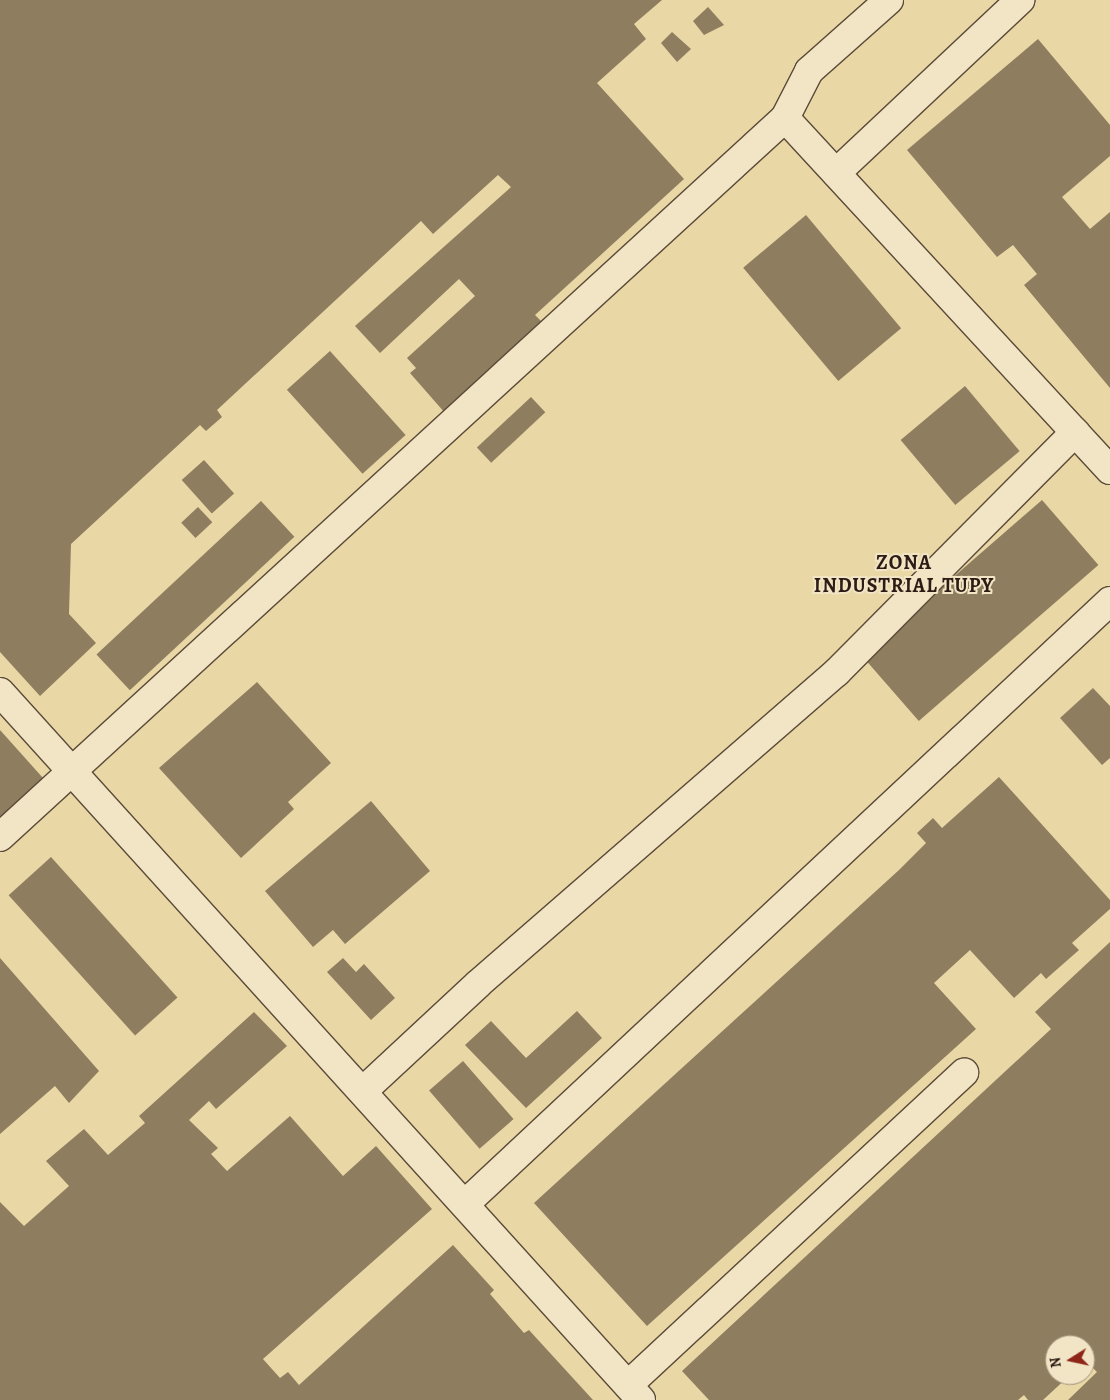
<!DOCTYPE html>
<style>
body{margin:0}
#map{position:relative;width:1110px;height:1400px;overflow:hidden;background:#e9d7a6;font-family:Alegreya,serif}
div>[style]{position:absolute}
.building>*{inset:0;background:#8f7d60;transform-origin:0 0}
.roads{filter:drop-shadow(1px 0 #5c4b39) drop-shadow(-1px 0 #5c4b39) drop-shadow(0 1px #5c4b39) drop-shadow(0 -1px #5c4b39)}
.minor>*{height:28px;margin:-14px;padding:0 14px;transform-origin:14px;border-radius:14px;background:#f1e5c5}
span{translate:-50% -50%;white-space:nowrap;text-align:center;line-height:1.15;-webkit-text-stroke:4px #f1e5c5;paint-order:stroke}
.district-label{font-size:20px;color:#2d1c15;font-weight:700;letter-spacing:1px}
.north{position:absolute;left:1045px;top:1335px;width:50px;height:50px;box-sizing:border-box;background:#f1e5c5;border:1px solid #a3957f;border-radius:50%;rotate:260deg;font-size:14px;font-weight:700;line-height:20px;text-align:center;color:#2d1c15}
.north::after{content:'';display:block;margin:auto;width:18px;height:22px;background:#8f2418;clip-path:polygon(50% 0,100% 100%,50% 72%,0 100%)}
</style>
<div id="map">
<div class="building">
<div style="clip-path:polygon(0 0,662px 0,634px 24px,646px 39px,597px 83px,684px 179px,535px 315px,543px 323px,445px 413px,410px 373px,416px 368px,407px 358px,475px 296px,459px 279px,380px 353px,355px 326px,511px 187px,498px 175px,433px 234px,421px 221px,217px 410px,222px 417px,206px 431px,200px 425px,71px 544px,69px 614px,96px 643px,40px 696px,0 652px)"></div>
<div style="clip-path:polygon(708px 7px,724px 25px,704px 35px,693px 21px)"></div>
<div style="clip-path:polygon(672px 32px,691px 49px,677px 62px,661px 43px)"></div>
<div style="clip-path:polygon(1038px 39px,1110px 125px,1110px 156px,1062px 197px,1090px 229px,1110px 212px,1110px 388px,1024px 285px,1037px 274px,1013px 245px,997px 257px,907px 150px)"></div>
<div style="left:806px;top:215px;width:148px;height:82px;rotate:50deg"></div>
<div style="left:330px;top:351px;width:113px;height:58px;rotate:48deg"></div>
<div style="left:965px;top:386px;width:85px;height:84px;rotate:50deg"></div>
<div style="left:531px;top:397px;width:21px;height:74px;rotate:47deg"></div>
<div style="left:204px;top:460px;width:45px;height:30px;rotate:48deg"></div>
<div style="left:1042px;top:500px;width:86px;height:238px;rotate:49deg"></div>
<div style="left:261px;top:501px;width:49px;height:225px;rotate:47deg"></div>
<div style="left:198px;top:507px;width:21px;height:23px;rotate:47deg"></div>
<div style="clip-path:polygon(257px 682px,331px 763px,288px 802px,294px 809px,241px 858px,159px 768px)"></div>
<div style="clip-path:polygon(1093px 688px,1110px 706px,1110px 758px,1102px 765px,1060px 718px)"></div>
<div style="clip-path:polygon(0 730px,43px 778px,0 818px)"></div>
<div style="clip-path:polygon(999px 777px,1110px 900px,1110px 909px,1072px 943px,1079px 950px,1046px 979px,1041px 973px,1014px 998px,970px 950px,934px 983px,976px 1029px,647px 1326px,534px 1203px,899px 870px,926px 843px,917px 833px,933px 818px,942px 828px)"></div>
<div style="clip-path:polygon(371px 801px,430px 871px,345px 944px,333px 930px,313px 947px,265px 891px)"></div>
<div style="left:51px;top:857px;width:189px;height:57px;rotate:48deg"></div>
<div style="clip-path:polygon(1110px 942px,1110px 1400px,1068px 1400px,1097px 1372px,1085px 1360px,1085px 1345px,1055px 1345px,1055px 1375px,1070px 1375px,1043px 1400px,1028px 1400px,1024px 1395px,1018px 1400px,709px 1400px,682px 1371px,1051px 1029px,1035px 1012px)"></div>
<div style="clip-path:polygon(0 958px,99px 1071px,69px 1103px,55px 1086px,0 1134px)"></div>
<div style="clip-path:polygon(343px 958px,356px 972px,364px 964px,395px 998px,371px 1020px,327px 972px)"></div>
<div style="clip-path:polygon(577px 1011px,602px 1038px,526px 1108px,465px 1045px,491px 1021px,526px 1058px)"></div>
<div style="clip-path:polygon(254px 1012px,287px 1046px,216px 1109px,209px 1101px,189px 1120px,218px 1148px,211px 1154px,227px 1171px,290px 1116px,343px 1176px,376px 1146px,432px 1209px,263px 1359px,280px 1378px,288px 1372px,299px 1385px,453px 1245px,494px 1290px,490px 1294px,524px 1333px,529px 1330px,593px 1400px,0 1400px,0 1202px,24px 1226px,69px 1186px,46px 1161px,84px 1129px,108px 1155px,145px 1123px,139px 1116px)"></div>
<div style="left:463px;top:1061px;width:77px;height:45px;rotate:49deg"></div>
</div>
<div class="roads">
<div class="minor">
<div style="left:785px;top:118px;width:479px;rotate:47.3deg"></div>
<div style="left:836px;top:173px;width:253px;rotate:-43.2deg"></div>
<div style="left:0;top:692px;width:955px;rotate:47.84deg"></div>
<div style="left:0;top:837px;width:1065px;rotate:-42.49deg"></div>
<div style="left:785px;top:118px;width:53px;rotate:-62.9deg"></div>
<div style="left:809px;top:71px;width:107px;rotate:-41.6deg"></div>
<div style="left:363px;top:1091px;width:157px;rotate:-42.9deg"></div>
<div style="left:478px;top:984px;width:476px;rotate:-41deg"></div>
<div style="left:837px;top:672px;width:338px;rotate:-45.2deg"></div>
<div style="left:465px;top:1204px;width:883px;rotate:-43.07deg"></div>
<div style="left:628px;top:1385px;width:459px;rotate:-42.9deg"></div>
</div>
</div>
<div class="district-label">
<span style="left:904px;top:574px">ZONA<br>INDUSTRIAL TUPY</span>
</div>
<div class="north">N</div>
</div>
